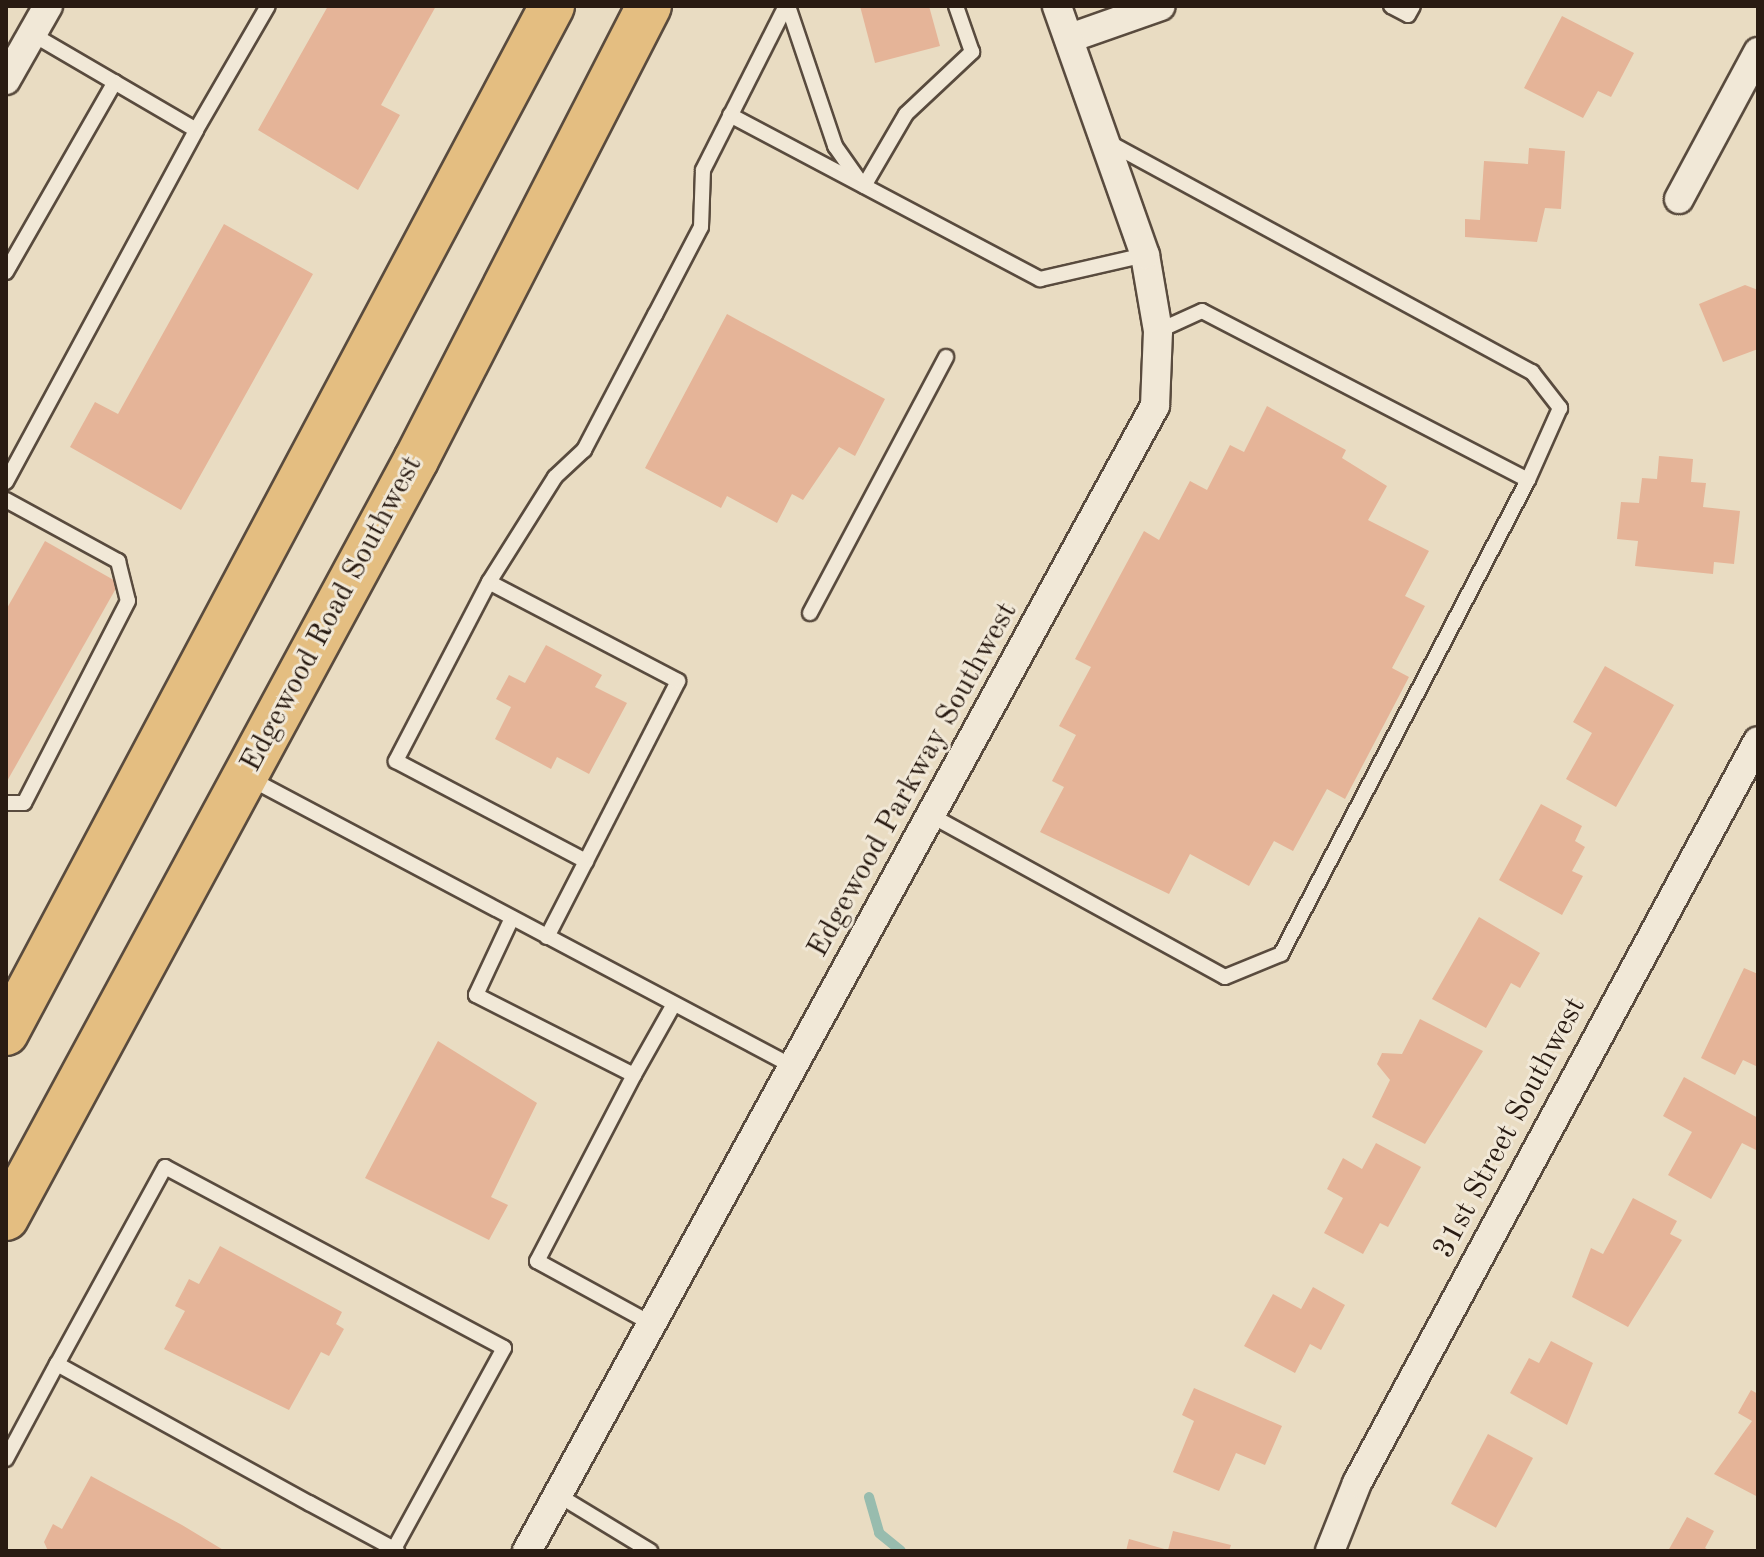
<!DOCTYPE html>
<style>
body{margin:0}
#map{position:relative;width:1764px;height:1557px;overflow:hidden;background:#e9dcc2;font-family:"Old Standard TT",serif}
div>[style]{position:absolute}
.stream>*{height:10px;margin:-5px;padding:0 5px;transform-origin:5px;border-radius:5px;background:#98bcae}
.building>*{inset:0;background:#e5b498;transform-origin:0 0}
.roads{filter:drop-shadow(2px 0 #594b3e) drop-shadow(-2px 0 #594b3e) drop-shadow(0 2px #594b3e) drop-shadow(0 -2px #594b3e)}
.lane>*{height:14px;margin:-7px;padding:0 7px;transform-origin:7px;border-radius:7px;background:#f1e8d7}
.street>*{height:28px;margin:-14px;padding:0 14px;transform-origin:14px;border-radius:14px;background:#f1e8d7}
.primary>*{height:44px;margin:-22px;padding:0 22px;transform-origin:22px;border-radius:22px;background:#e4be81}
span{translate:-50% -50%;white-space:nowrap;text-align:center;line-height:1.15;-webkit-text-stroke:6px #f1e8d7;paint-order:stroke}
.street-label{font-size:30px;color:#291b12}
.frame{position:absolute;inset:0;border:8px solid #291b12;pointer-events:none}
</style>
<div id="map">
<div class="stream">
<div style="left:869px;top:1497px;width:37px;rotate:74deg"></div>
<div style="left:879px;top:1533px;width:28px;rotate:39deg"></div>
</div>
<div class="building">
<div style="clip-path:polygon(328px 6px,436px 6px,381px 105px,400px 115px,358px 190px,258px 130px)"></div>
<div style="clip-path:polygon(860px 6px,929px 6px,940px 46px,875px 63px)"></div>
<div style="clip-path:polygon(1562px 16px,1634px 53px,1611px 97px,1598px 91px,1583px 118px,1524px 88px)"></div>
<div style="clip-path:polygon(1529px 148px,1565px 151px,1561px 209px,1545px 208px,1537px 242px,1465px 237px,1465px 219px,1480px 220px,1484px 161px,1528px 164px)"></div>
<div style="clip-path:polygon(224px 224px,313px 274px,181px 510px,70px 447px,95px 402px,118px 414px)"></div>
<div style="clip-path:polygon(1745px 285px,1758px 290px,1758px 349px,1723px 362px,1699px 304px)"></div>
<div style="clip-path:polygon(727px 314px,885px 399px,855px 456px,839px 447px,803px 500px,792px 494px,777px 523px,727px 496px,721px 508px,645px 468px)"></div>
<div style="clip-path:polygon(1267px 406px,1346px 450px,1342px 458px,1387px 486px,1368px 520px,1429px 551px,1405px 596px,1425px 606px,1392px 668px,1409px 677px,1345px 799px,1327px 789px,1293px 851px,1274px 841px,1249px 886px,1190px 854px,1169px 894px,1040px 832px,1064px 787px,1052px 781px,1076px 735px,1059px 726px,1091px 667px,1075px 659px,1144px 531px,1159px 540px,1190px 481px,1207px 490px,1230px 445px,1244px 452px)"></div>
<div style="clip-path:polygon(1659px 456px,1693px 459px,1691px 482px,1706px 483px,1703px 507px,1740px 511px,1734px 564px,1714px 562px,1713px 574px,1635px 566px,1638px 541px,1617px 539px,1621px 502px,1639px 503px,1642px 478px,1657px 479px)"></div>
<div style="clip-path:polygon(45px 541px,119px 583px,6px 783px,6px 610px)"></div>
<div style="clip-path:polygon(546px 645px,602px 675px,595px 687px,627px 703px,589px 774px,557px 757px,551px 769px,495px 739px,511px 707px,496px 699px,509px 675px,525px 683px)"></div>
<div style="clip-path:polygon(1605px 666px,1674px 705px,1616px 807px,1566px 779px,1592px 733px,1573px 722px)"></div>
<div style="clip-path:polygon(1541px 804px,1582px 826px,1575px 841px,1585px 847px,1572px 871px,1583px 876px,1562px 915px,1499px 880px)"></div>
<div style="clip-path:polygon(1479px 917px,1540px 953px,1520px 988px,1511px 983px,1486px 1028px,1432px 999px)"></div>
<div style="clip-path:polygon(1744px 968px,1758px 974px,1758px 1067px,1743px 1060px,1735px 1075px,1701px 1058px)"></div>
<div style="clip-path:polygon(1420px 1019px,1483px 1051px,1425px 1144px,1372px 1117px,1390px 1080px,1377px 1064px,1382px 1053px,1402px 1054px)"></div>
<div style="clip-path:polygon(438px 1041px,537px 1103px,491px 1197px,508px 1205px,489px 1240px,365px 1178px)"></div>
<div style="clip-path:polygon(1684px 1077px,1758px 1118px,1758px 1151px,1742px 1143px,1711px 1199px,1668px 1175px,1692px 1132px,1663px 1116px)"></div>
<div style="clip-path:polygon(1376px 1143px,1421px 1167px,1388px 1227px,1380px 1223px,1363px 1254px,1324px 1233px,1343px 1198px,1327px 1189px,1343px 1158px,1362px 1169px)"></div>
<div style="clip-path:polygon(1633px 1198px,1677px 1221px,1670px 1234px,1682px 1240px,1628px 1327px,1572px 1297px,1591px 1248px,1603px 1254px)"></div>
<div style="clip-path:polygon(220px 1246px,342px 1312px,336px 1324px,344px 1329px,329px 1356px,321px 1352px,289px 1410px,164px 1349px,185px 1311px,175px 1306px,189px 1279px,199px 1284px)"></div>
<div style="clip-path:polygon(1313px 1287px,1345px 1305px,1321px 1350px,1310px 1344px,1295px 1373px,1244px 1346px,1273px 1294px,1301px 1309px)"></div>
<div style="clip-path:polygon(1551px 1341px,1593px 1363px,1567px 1425px,1510px 1393px,1529px 1358px,1539px 1363px)"></div>
<div style="clip-path:polygon(1194px 1388px,1282px 1426px,1265px 1465px,1236px 1453px,1219px 1491px,1173px 1472px,1194px 1421px,1182px 1415px)"></div>
<div style="clip-path:polygon(1751px 1390px,1758px 1394px,1758px 1497px,1714px 1474px,1752px 1421px,1738px 1413px)"></div>
<div style="left:1488px;top:1434px;width:51px;height:79px;rotate:28deg"></div>
<div style="clip-path:polygon(91px 1476px,182px 1525px,225px 1551px,48px 1551px,44px 1542px,53px 1524px,62px 1529px)"></div>
<div style="clip-path:polygon(1687px 1517px,1714px 1531px,1705px 1548px,1711px 1551px,1668px 1551px)"></div>
<div style="clip-path:polygon(1173px 1531px,1231px 1545px,1229px 1551px,1126px 1551px,1129px 1539px,1168px 1550px)"></div>
</div>
<div class="roads">
<div class="lane">
<div style="left:788px;top:6px;width:148px;rotate:71.4deg"></div>
<div style="left:835px;top:146px;width:45px;rotate:54.9deg"></div>
<div style="left:1391px;top:6px;width:19px;rotate:28deg"></div>
<div style="left:1408px;top:15px;width:10px;rotate:-61deg"></div>
<div style="left:32px;top:34px;width:190px;rotate:30.3deg"></div>
<div style="left:196px;top:130px;width:143px;rotate:-59.9deg"></div>
<div style="left:730px;top:115px;width:351px;rotate:27.9deg"></div>
<div style="left:1040px;top:279px;width:108px;rotate:-12.9deg"></div>
<div style="left:1106px;top:141px;width:485px;rotate:28.5deg"></div>
<div style="left:1532px;top:372px;width:46px;rotate:52.1deg"></div>
<div style="left:1560px;top:408px;width:79px;rotate:114deg"></div>
<div style="left:864px;top:186px;width:83px;rotate:-59.7deg"></div>
<div style="left:906px;top:114px;width:91px;rotate:-43.2deg"></div>
<div style="left:972px;top:52px;width:49px;rotate:-109.2deg"></div>
<div style="left:6px;top:272px;width:219px;rotate:-60.2deg"></div>
<div style="left:6px;top:482px;width:400px;rotate:-61.6deg"></div>
<div style="left:6px;top:500px;width:128px;rotate:28.6deg"></div>
<div style="left:118px;top:561px;width:41px;rotate:76deg"></div>
<div style="left:128px;top:601px;width:227px;rotate:117.2deg"></div>
<div style="left:24px;top:803px;width:18px;rotate:180deg"></div>
<div style="left:489px;top:582px;width:124px;rotate:-57.8deg"></div>
<div style="left:555px;top:477px;width:40px;rotate:-43deg"></div>
<div style="left:584px;top:450px;width:153px;rotate:-62.3deg"></div>
<div style="left:655px;top:315px;width:99px;rotate:-62.4deg"></div>
<div style="left:701px;top:227px;width:57px;rotate:-88deg"></div>
<div style="left:703px;top:170px;width:184px;rotate:-63.2deg"></div>
<div style="left:810px;top:613px;width:290px;rotate:-62deg"></div>
<div style="left:249px;top:778px;width:617px;rotate:27.94deg"></div>
<div style="left:932px;top:816px;width:334px;rotate:28.8deg"></div>
<div style="left:1225px;top:977px;width:61px;rotate:-22.3deg"></div>
<div style="left:1281px;top:954px;width:534px;rotate:-62.48deg"></div>
<div style="left:1528px;top:480px;width:367px;rotate:-152.6deg"></div>
<div style="left:1202px;top:311px;width:48px;rotate:155.6deg"></div>
<div style="left:512px;top:918px;width:85px;rotate:115.1deg"></div>
<div style="left:476px;top:995px;width:177px;rotate:26.9deg"></div>
<div style="left:634px;top:1075px;width:81px;rotate:-60.6deg"></div>
<div style="left:547px;top:937px;width:85px;rotate:-62.8deg"></div>
<div style="left:586px;top:861px;width:202px;rotate:-62.9deg"></div>
<div style="left:678px;top:681px;width:213px;rotate:-152.4deg"></div>
<div style="left:489px;top:582px;width:202px;rotate:117.5deg"></div>
<div style="left:396px;top:761px;width:215px;rotate:27.8deg"></div>
<div style="left:634px;top:1075px;width:210px;rotate:117.5deg"></div>
<div style="left:537px;top:1261px;width:131px;rotate:28.7deg"></div>
<div style="left:6px;top:1459px;width:108px;rotate:-61.8deg"></div>
<div style="left:558px;top:1495px;width:108px;rotate:31.3deg"></div>
<div style="left:393px;top:1551px;width:2px;rotate:-63deg"></div>
<div style="left:394px;top:1549px;width:229px;rotate:-61.3deg"></div>
<div style="left:504px;top:1348px;width:384px;rotate:-151.9deg"></div>
<div style="left:165px;top:1167px;width:225px;rotate:118.7deg"></div>
<div style="left:57px;top:1364px;width:288px;rotate:28.9deg"></div>
<div style="left:309px;top:1503px;width:97px;rotate:28.4deg"></div>
<div style="left:394px;top:1549px;width:4px;rotate:34deg"></div>
</div>
<div class="street">
<div style="left:1070px;top:38px;width:96px;rotate:-19.4deg"></div>
<div style="left:6px;top:80px;width:85px;rotate:-60.4deg"></div>
<div style="left:1679px;top:199px;width:167px;rotate:-61.7deg"></div>
<div style="left:527px;top:1551px;width:1306px;rotate:-61.26deg"></div>
<div style="left:1155px;top:406px;width:75px;rotate:-87.7deg"></div>
<div style="left:1158px;top:331px;width:77px;rotate:-99.7deg"></div>
<div style="left:1145px;top:255px;width:264px;rotate:-109.5deg"></div>
<div style="left:1330px;top:1551px;width:73px;rotate:-68.3deg"></div>
<div style="left:1357px;top:1483px;width:843px;rotate:-61.61deg"></div>
</div>
<div class="primary">
<div style="left:6px;top:1033px;width:1163px;rotate:-62deg"></div>
<div style="left:6px;top:1218px;width:862px;rotate:-61.59deg"></div>
<div style="left:416px;top:460px;width:510px;rotate:-62.83deg"></div>
</div>
</div>
<div class="street-label">
<span style="left:332px;top:614px;rotate:-62deg">Edgewood Road Southwest</span>
<span style="left:913px;top:780px;rotate:-61deg">Edgewood Parkway Southwest</span>
<span style="left:1510px;top:1128px;rotate:-62deg">31st Street Southwest</span>
</div>
<div class="frame"></div>
</div>
